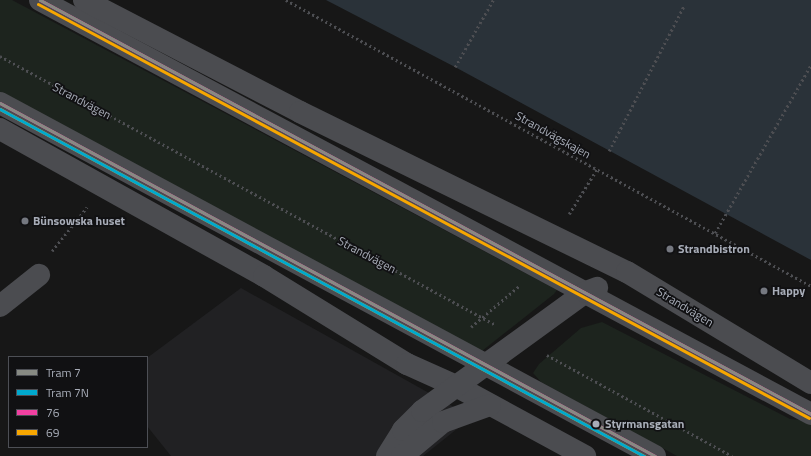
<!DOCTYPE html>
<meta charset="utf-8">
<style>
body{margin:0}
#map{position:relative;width:811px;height:456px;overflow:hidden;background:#171717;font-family:"Titillium Web",sans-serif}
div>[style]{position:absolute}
.built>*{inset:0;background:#212123}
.green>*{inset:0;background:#1d241e}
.water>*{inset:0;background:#2a3239}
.path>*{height:2.5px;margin-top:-1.25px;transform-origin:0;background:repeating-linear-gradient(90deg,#4d4e52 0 2px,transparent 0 5px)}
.minor>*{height:22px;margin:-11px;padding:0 11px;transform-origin:11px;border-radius:11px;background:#4b4c50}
.bus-1>*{height:3px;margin:-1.5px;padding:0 1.5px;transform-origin:1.5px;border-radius:1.5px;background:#f240a1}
.bus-2>*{height:3px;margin:-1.5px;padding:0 1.5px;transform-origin:1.5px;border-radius:1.5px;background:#f7a600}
.tram-1>*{height:3px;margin:-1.5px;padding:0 1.5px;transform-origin:1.5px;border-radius:1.5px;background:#878a83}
.tram-2>*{height:3px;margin:-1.5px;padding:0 1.5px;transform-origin:1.5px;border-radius:1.5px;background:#00a9ce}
.dots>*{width:11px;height:11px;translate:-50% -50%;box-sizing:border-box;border:2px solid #111113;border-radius:50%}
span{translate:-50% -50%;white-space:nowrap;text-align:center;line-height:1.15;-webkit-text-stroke:3.5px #111113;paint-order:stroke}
.street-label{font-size:12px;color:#a8adb8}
.poi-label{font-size:12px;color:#a8adb8;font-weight:700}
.left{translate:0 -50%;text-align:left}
.stop-label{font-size:12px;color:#a8adb8;font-weight:700}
.legend{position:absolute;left:8px;top:356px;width:140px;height:92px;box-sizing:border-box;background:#111113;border:1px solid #4d4f55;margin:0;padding:5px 7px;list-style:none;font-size:12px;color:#a8adb8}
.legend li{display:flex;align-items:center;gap:8px;height:20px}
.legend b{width:20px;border:1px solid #4d4f55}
</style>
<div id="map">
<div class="built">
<div style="clip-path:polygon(241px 288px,472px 417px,423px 456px,171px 456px,147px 426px,147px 358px)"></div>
</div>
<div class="green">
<div style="clip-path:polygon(0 0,12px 0,557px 290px,554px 294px,482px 351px,0 95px)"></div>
<div style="clip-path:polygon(602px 322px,790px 419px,811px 421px,811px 456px,677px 456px,541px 382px,533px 373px,539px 364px,581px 328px)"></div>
</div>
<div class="water">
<div style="clip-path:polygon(326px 0,811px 0,811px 260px,455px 67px)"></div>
</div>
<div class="path">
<div style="left:286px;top:0;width:598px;rotate:28.58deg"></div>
<div style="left:0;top:56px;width:564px;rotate:28.47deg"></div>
<div style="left:455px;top:67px;width:77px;rotate:-60.4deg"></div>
<div style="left:609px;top:151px;width:163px;rotate:-62.7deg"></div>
<div style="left:569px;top:214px;width:53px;rotate:-58.1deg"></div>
<div style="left:715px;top:233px;width:193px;rotate:-60.3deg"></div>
<div style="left:52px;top:251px;width:56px;rotate:-51.5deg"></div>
<div style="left:471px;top:327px;width:63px;rotate:-40.5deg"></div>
<div style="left:547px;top:355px;width:211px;rotate:28.6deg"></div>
</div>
<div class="minor">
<div style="left:40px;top:0;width:875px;rotate:28.23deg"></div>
<div style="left:84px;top:0;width:243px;rotate:27.4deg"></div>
<div style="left:300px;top:112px;width:364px;rotate:26.1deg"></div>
<div style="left:627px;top:272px;width:215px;rotate:31.1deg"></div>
<div style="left:0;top:103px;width:744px;rotate:28.32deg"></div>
<div style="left:0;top:129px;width:302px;rotate:29.1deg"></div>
<div style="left:264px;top:276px;width:168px;rotate:31.6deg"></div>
<div style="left:407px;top:364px;width:54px;rotate:24.2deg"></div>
<div style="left:456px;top:386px;width:147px;rotate:28.5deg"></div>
<div style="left:0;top:306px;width:50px;rotate:-38.5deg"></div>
<div style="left:387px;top:456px;width:31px;rotate:-58deg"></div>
<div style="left:403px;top:430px;width:27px;rotate:-45deg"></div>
<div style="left:422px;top:411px;width:203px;rotate:-36deg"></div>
<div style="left:586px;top:292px;width:12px;rotate:-20deg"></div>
<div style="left:402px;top:456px;width:53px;rotate:-39.7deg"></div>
<div style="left:443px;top:422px;width:50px;rotate:-19.9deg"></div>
</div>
<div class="bus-1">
<div style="left:40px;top:0;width:875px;rotate:28.23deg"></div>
<div style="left:0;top:103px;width:744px;rotate:28.32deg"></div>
</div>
<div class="bus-2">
<div style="left:38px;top:4px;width:875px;rotate:28.23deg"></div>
<div style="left:0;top:109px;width:732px;rotate:28.32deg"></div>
</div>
<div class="tram-1">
<div style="left:40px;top:0;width:875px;rotate:28.23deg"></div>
<div style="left:0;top:103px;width:744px;rotate:28.32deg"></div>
</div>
<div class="tram-2">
<div style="left:0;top:109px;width:732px;rotate:28.32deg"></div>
</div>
<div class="dots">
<div style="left:25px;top:221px;background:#757880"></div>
<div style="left:670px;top:249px;background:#757880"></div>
<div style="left:764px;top:291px;background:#757880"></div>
<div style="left:596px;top:424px;background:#a8adb8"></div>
</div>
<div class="street-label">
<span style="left:82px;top:101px;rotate:28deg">Strandvägen</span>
<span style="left:553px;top:135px;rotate:29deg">Strandvägskajen</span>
<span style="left:367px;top:255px;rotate:28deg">Strandvägen</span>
<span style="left:685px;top:307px;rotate:31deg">Strandvägen</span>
</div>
<div class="poi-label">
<span class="left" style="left:33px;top:221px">Bünsowska huset</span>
<span class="left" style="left:678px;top:249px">Strandbistron</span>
<span class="left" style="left:772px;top:291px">Happy</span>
</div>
<div class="stop-label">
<span class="left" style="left:605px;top:424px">Styrmansgatan</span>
</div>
<ul class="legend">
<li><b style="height:5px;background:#878a83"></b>Tram 7</li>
<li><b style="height:5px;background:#00a9ce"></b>Tram 7N</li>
<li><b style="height:5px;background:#f240a1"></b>76</li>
<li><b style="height:5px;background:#f7a600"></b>69</li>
</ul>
</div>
